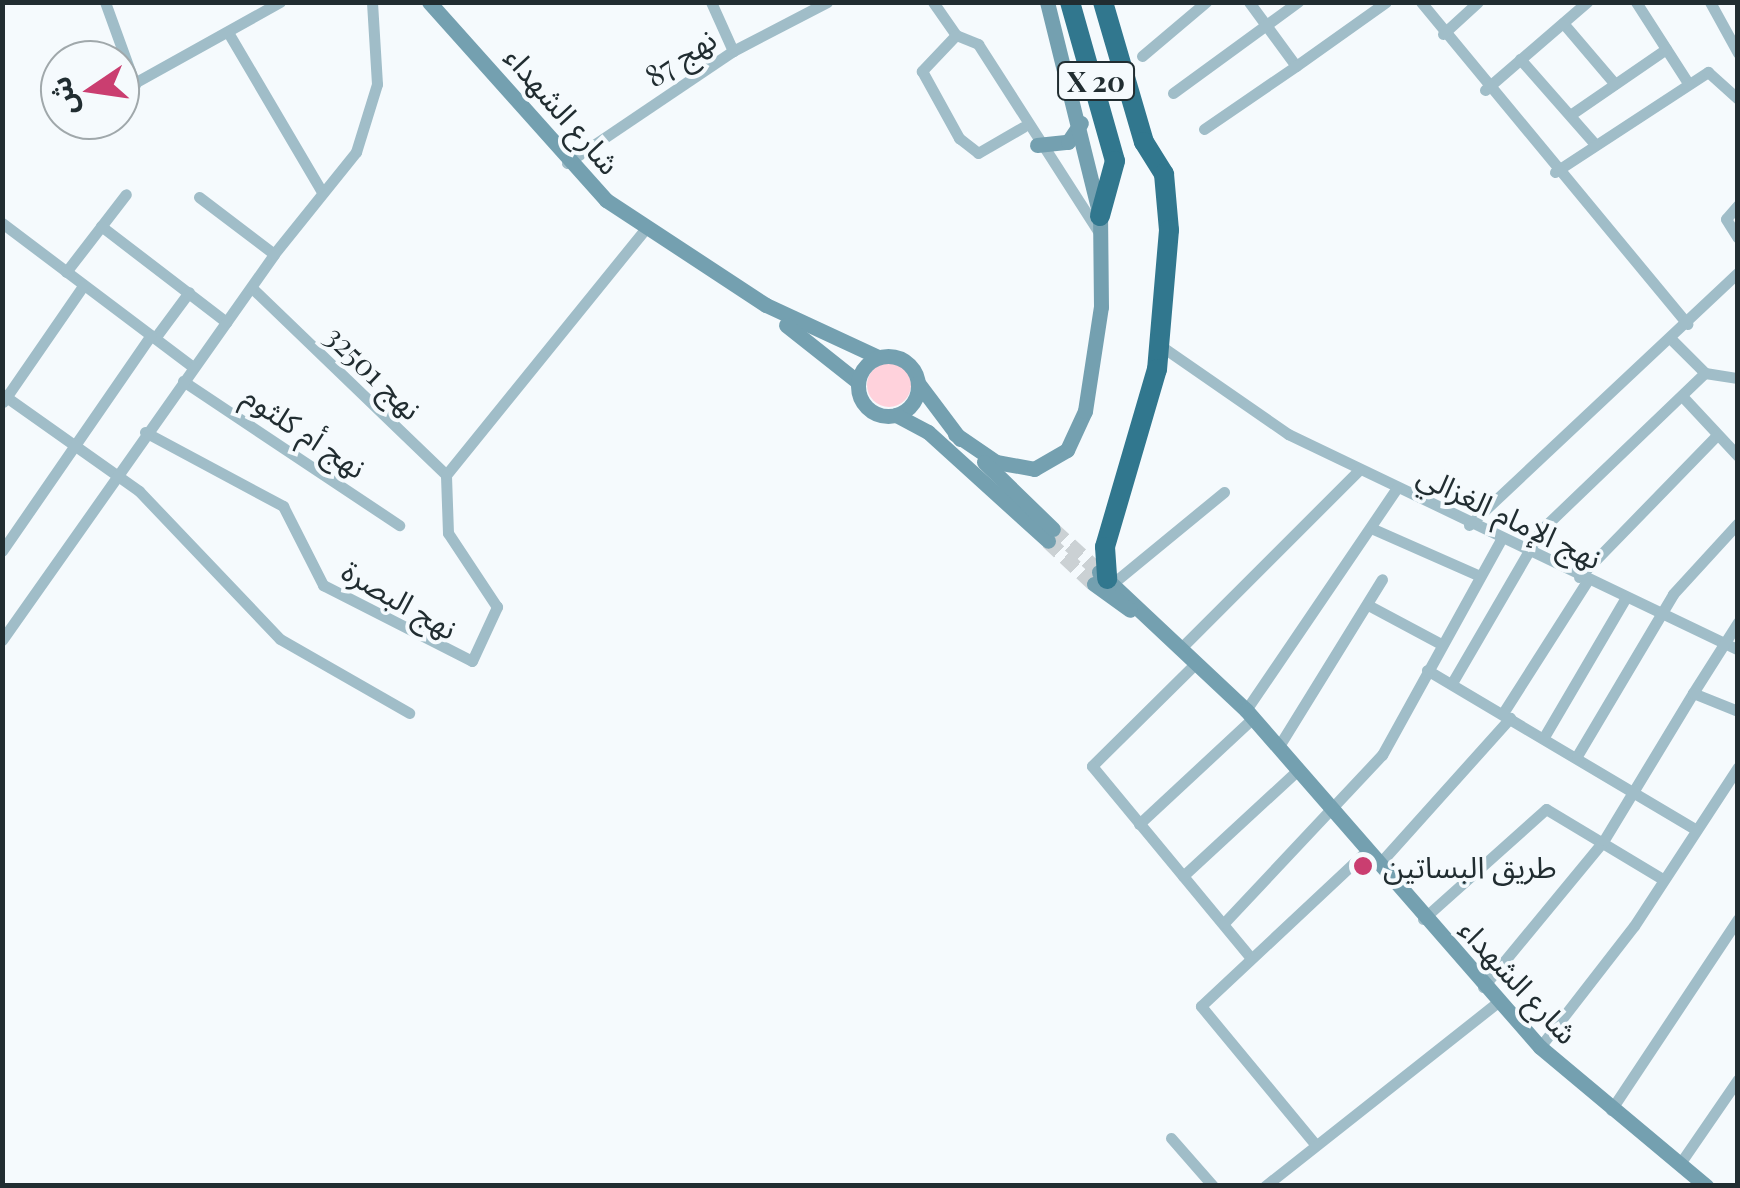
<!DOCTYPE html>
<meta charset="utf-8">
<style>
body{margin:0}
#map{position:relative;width:1740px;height:1188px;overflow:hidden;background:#f5fafd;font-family:"Playfair Display","Noto Sans Arabic",serif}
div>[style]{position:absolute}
.green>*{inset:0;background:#ffd2dc}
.round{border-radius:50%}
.secondary-tunnel>*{height:15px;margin-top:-7.5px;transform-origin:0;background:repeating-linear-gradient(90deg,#cbd1d4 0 15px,transparent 0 23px)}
.street>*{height:11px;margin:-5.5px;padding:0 5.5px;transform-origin:5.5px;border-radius:5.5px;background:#a0bdc8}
.secondary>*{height:15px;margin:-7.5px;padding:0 7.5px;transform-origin:7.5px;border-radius:7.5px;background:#74a0b0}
.secondary>.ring{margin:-7.5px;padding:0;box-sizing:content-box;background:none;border:15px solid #74a0b0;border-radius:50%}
.highway>*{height:20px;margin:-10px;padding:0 10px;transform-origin:10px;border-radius:10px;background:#31778e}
.dots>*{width:28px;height:28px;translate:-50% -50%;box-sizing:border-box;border:5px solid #f5fafd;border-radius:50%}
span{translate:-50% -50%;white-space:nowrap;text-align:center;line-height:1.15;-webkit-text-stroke:8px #f5fafd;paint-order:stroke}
.shield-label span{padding:2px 8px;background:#f5fafd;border:2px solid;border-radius:8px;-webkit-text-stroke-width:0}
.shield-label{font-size:28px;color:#212d31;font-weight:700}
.street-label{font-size:30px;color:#212d31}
.poi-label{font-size:30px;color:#212d31}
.left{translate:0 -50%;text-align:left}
.frame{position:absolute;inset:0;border:5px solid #212d31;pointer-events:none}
.north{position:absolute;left:40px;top:40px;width:100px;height:100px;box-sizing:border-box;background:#f5fafd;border:2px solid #a0a8ab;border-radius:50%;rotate:257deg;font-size:28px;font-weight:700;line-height:40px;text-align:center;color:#212d31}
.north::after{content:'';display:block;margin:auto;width:35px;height:45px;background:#ca3e70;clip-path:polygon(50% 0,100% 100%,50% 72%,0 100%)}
</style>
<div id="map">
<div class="green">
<div class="round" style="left:867px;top:363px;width:44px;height:44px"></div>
</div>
<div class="secondary-tunnel">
<div style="left:1053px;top:529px;width:62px;rotate:42.4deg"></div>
<div style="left:1048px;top:541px;width:63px;rotate:43.1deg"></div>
</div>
<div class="street">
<div style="left:105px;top:2px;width:88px;rotate:70.1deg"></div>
<div style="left:711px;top:2px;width:54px;rotate:65.8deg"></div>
<div style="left:933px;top:2px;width:40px;rotate:55.1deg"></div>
<div style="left:956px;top:35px;width:24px;rotate:22deg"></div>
<div style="left:978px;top:44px;width:229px;rotate:57.3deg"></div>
<div style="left:1249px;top:2px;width:79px;rotate:53.7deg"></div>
<div style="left:1296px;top:66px;width:110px;rotate:-35.4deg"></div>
<div style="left:1421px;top:2px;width:418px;rotate:50.4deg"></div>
<div style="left:1636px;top:2px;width:96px;rotate:57.3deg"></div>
<div style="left:1710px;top:2px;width:58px;rotate:61.2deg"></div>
<div style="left:1563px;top:23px;width:80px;rotate:49.6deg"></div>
<div style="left:229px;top:34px;width:183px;rotate:59.5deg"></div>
<div style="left:1443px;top:34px;width:47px;rotate:-42.4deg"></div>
<div style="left:956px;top:35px;width:50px;rotate:133.4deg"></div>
<div style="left:922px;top:71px;width:77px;rotate:61.1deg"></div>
<div style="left:959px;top:138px;width:24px;rotate:38deg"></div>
<div style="left:978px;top:153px;width:52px;rotate:-30deg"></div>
<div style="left:1142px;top:56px;width:84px;rotate:-40.2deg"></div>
<div style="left:1520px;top:59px;width:113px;rotate:48.6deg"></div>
<div style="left:1485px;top:90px;width:135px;rotate:-40.8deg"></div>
<div style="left:120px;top:91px;width:183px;rotate:-29.1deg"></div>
<div style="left:1173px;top:93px;width:155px;rotate:-36.1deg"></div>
<div style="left:1573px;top:113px;width:113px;rotate:-34.5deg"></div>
<div style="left:1204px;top:129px;width:112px;rotate:-34.4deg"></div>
<div style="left:567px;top:163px;width:200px;rotate:-34deg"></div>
<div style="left:733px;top:51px;width:106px;rotate:-27.5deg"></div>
<div style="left:1555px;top:172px;width:183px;rotate:-33.2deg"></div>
<div style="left:1708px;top:72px;width:40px;rotate:42deg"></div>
<div style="left:199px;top:197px;width:94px;rotate:37.2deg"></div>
<div style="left:1738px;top:205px;width:18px;rotate:131deg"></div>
<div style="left:1726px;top:219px;width:22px;rotate:58deg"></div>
<div style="left:2px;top:223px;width:239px;rotate:37deg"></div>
<div style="left:101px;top:226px;width:158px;rotate:37.5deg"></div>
<div style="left:66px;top:272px;width:98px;rotate:-52.4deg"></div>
<div style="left:252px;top:288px;width:269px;rotate:43.9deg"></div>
<div style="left:155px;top:338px;width:57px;rotate:-53.5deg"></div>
<div style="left:1672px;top:340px;width:47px;rotate:45deg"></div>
<div style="left:1705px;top:373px;width:33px;rotate:9deg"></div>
<div style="left:1161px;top:346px;width:155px;rotate:34.7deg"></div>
<div style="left:1288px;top:434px;width:499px;rotate:25.6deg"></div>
<div style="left:183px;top:381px;width:260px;rotate:33.7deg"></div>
<div style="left:2px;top:394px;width:168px;rotate:35.3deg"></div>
<div style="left:139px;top:491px;width:204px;rotate:46.4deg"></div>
<div style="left:280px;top:639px;width:149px;rotate:29.8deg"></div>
<div style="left:1682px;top:396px;width:82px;rotate:47deg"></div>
<div style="left:3px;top:402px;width:141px;rotate:-55.4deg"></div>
<div style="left:145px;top:432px;width:157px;rotate:28.2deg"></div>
<div style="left:283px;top:506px;width:89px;rotate:63.1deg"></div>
<div style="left:323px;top:585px;width:167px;rotate:27deg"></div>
<div style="left:472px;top:661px;width:60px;rotate:-65.2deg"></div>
<div style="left:497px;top:607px;width:89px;rotate:-123.5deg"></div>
<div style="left:448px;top:533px;width:58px;rotate:-92deg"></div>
<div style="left:446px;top:475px;width:316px;rotate:-51deg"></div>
<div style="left:1469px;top:525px;width:369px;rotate:-43.2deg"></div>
<div style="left:1371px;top:528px;width:119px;rotate:23.8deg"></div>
<div style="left:2px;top:551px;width:262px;rotate:-55.4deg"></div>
<div style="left:1579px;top:577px;width:197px;rotate:-45.8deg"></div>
<div style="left:1112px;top:584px;width:145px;rotate:-39.4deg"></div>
<div style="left:1368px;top:605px;width:83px;rotate:28.1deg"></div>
<div style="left:2px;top:640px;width:472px;rotate:-54.8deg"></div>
<div style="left:274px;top:254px;width:131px;rotate:-51.2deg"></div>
<div style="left:356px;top:152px;width:71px;rotate:-72.8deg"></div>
<div style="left:377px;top:84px;width:82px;rotate:-93.5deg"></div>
<div style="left:1180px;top:649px;width:253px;rotate:-45deg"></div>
<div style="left:1195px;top:664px;width:145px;rotate:135.3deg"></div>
<div style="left:1092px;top:766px;width:248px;rotate:50.4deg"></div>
<div style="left:1427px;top:670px;width:312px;rotate:30.7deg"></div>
<div style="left:1452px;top:683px;width:177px;rotate:-59.8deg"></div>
<div style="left:1541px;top:530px;width:227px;rotate:-43.8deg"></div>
<div style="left:1693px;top:693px;width:84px;rotate:-57.6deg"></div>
<div style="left:1246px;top:710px;width:267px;rotate:-55.8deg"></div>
<div style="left:1503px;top:713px;width:156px;rotate:-57.5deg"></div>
<div style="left:1544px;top:737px;width:160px;rotate:-59.6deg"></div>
<div style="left:1279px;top:746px;width:196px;rotate:-58.3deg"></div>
<div style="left:1577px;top:756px;width:188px;rotate:-59.3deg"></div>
<div style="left:1673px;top:594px;width:96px;rotate:-47.5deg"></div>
<div style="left:1139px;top:824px;width:156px;rotate:-42.9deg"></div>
<div style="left:1380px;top:863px;width:195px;rotate:-48.1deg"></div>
<div style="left:1183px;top:876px;width:158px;rotate:-42.7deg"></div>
<div style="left:1423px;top:919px;width:165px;rotate:-41.8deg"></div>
<div style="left:1546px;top:809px;width:134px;rotate:31deg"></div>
<div style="left:1224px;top:923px;width:231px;rotate:-46.8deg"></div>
<div style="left:1382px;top:755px;width:244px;rotate:-61.1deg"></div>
<div style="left:1483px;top:987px;width:190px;rotate:-50.5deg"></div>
<div style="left:1604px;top:840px;width:172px;rotate:-58.8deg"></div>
<div style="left:1693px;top:693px;width:48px;rotate:21.8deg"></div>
<div style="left:1540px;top:1047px;width:153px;rotate:-52.2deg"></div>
<div style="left:1634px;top:926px;width:190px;rotate:-56.8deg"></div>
<div style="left:1611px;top:1110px;width:229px;rotate:-56.4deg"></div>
<div style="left:1171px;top:1138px;width:64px;rotate:48.8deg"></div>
<div style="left:1315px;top:1144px;width:179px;rotate:-129.6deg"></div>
<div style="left:1201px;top:1006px;width:230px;rotate:-43.1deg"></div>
<div style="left:1679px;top:1165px;width:104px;rotate:-55.5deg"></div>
<div style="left:1265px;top:1186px;width:295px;rotate:-38.3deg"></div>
</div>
<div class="secondary">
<div style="left:429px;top:2px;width:266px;rotate:48.2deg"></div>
<div style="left:606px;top:200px;width:191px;rotate:33.3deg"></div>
<div style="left:766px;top:305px;width:123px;rotate:24.9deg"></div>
<div style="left:1037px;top:145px;width:31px;rotate:-6deg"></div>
<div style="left:1068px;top:142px;width:23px;rotate:-56deg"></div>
<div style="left:786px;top:325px;width:92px;rotate:38.4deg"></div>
<div class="ring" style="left:858px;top:356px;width:45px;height:45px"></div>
<div style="left:918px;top:383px;width:70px;rotate:53.1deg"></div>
<div style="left:896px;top:415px;width:36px;rotate:28deg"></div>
<div style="left:928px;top:432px;width:162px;rotate:42.2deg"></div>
<div style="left:955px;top:434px;width:50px;rotate:34.3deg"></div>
<div style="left:996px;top:462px;width:39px;rotate:10deg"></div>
<div style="left:1034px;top:469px;width:38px;rotate:-30deg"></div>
<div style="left:1067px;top:450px;width:43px;rotate:-65.2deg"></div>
<div style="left:1085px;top:411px;width:105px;rotate:-81.3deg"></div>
<div style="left:1101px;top:307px;width:91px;rotate:-90.6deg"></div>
<div style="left:1100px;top:216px;width:220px;rotate:-103.9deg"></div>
<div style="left:984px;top:462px;width:96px;rotate:44.2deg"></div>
<div style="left:1099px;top:572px;width:202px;rotate:43.2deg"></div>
<div style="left:1246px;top:710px;width:447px;rotate:48.9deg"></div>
<div style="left:1540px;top:1047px;width:217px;rotate:39.9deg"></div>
<div style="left:1094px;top:584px;width:44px;rotate:35.8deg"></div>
</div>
<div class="highway">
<div style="left:1070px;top:2px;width:165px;rotate:74.2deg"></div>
<div style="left:1115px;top:161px;width:57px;rotate:105.3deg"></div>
<div style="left:1103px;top:2px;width:146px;rotate:73.7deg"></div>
<div style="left:1144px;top:142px;width:38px;rotate:58deg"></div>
<div style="left:1164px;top:174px;width:56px;rotate:84.9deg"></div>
<div style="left:1169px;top:230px;width:140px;rotate:94.9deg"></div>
<div style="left:1157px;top:369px;width:185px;rotate:106.3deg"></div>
<div style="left:1105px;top:547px;width:32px;rotate:86deg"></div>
</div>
<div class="dots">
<div style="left:1363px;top:866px;background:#ca3e70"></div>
</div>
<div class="shield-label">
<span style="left:1096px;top:81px">X 20</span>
</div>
<div class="street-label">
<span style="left:680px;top:57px;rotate:-34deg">نهج 87</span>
<span style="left:563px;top:110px;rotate:49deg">شارع الشهداء</span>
<span style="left:374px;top:372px;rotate:44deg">نهج 32501</span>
<span style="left:305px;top:431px;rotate:34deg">نهج أم كلثوم</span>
<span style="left:1510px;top:516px;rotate:26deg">نهج الإمام الغزالي</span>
<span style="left:400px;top:599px;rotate:30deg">نهج البصرة</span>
<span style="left:1519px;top:981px;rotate:47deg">شارع الشهداء</span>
</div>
<div class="poi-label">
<span class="left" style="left:1383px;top:866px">طريق البساتين</span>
</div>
<div class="frame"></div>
<div class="north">ش</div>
</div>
